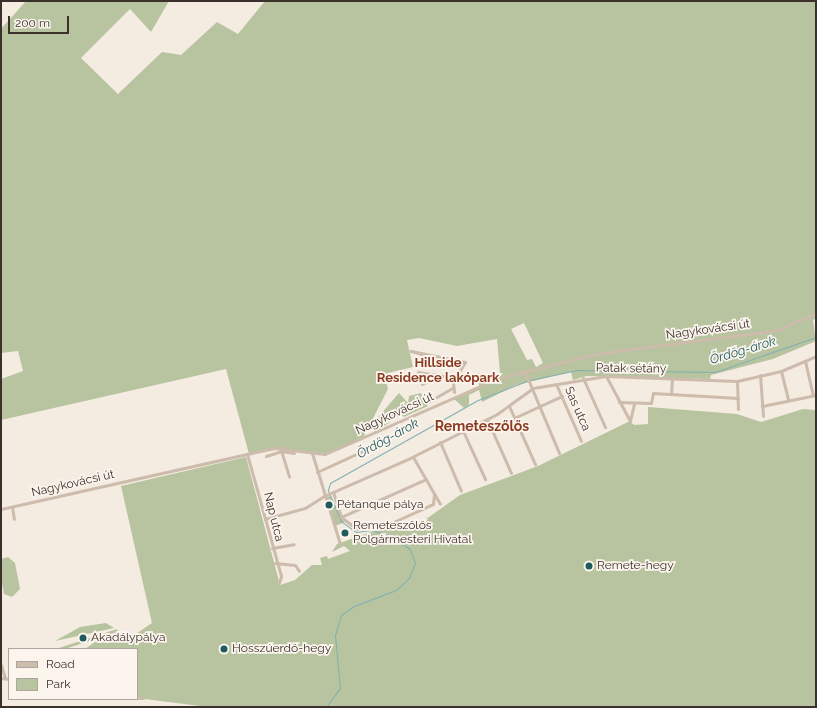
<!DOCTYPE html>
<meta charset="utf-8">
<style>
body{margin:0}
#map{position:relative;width:817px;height:708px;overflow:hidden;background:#f4ebe1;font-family:Raleway,sans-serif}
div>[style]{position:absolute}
.green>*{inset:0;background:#b8c4a0;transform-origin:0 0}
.stream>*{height:1px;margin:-0.5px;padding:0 0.5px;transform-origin:0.5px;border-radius:0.5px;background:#7fb0b2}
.minor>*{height:3px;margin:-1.5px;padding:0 1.5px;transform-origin:1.5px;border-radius:1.5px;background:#cdbbac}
.dots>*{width:11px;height:11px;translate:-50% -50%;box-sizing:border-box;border:2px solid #fbf5ee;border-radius:50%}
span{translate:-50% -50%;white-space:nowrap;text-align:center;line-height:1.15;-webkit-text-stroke:3.5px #fbf5ee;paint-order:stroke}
.street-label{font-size:12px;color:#3b302b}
.poi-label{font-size:12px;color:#3b302b}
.left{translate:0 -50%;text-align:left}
.water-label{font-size:13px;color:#1f5a5e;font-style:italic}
.neighbourhood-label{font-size:13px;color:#8c3b22;font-weight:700}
.quarter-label{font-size:14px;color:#8c3b22;font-weight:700}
.frame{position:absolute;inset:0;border:2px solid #3b302b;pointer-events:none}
.legend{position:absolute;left:8px;top:648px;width:130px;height:52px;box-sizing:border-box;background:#fbf5ee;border:1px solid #aea6a0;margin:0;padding:5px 7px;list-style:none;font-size:12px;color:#3b302b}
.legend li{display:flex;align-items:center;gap:8px;height:20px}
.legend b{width:20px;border:1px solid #aea6a0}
.scale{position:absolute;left:8px;top:16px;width:61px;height:18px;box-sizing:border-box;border:2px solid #3b302b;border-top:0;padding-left:5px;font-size:12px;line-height:14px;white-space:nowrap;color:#3b302b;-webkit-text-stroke:3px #fbf5ee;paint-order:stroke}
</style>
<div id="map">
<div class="green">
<div style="clip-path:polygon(evenodd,26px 1px,169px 1px,151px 32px,130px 9px,81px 58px,118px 94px,162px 52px,181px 55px,217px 22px,238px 34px,265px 1px,816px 1px,816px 318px,813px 320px,816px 341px,773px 359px,711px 375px,710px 379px,587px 376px,573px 380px,571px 372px,516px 385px,482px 402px,479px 390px,469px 395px,469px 405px,464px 408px,454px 399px,479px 386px,479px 381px,500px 373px,497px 339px,457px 346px,419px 338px,407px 340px,413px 367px,384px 374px,388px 389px,362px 440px,321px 455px,279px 449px,249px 454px,226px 369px,1px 420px,1px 379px,23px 371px,18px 351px,1px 353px,1px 29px,26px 1px,524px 323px,543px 363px,536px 367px,532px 359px,527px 360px,511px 329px,524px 323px)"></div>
<div style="clip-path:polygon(399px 393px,408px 403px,409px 396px,421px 393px,428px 406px,404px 417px,401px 414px,375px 433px,374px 422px)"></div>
<div style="clip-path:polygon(648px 407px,737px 414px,761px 422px,803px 409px,816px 410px,816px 707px,208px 707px,137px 698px,137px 649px,85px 649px,95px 642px,133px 636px,152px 623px,121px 486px,246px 457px,280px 585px,295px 580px,312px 565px,322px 565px,320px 558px,327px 556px,328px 559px,350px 551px,344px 546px,332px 552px,337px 544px,388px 526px,415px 527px,460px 495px,538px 466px,630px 421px,634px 425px,648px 424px)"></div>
<div style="clip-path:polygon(330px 496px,345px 522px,335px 526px,326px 497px)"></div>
<div style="clip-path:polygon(8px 557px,15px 563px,20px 589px,12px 597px,4px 594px,1px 578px,1px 559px)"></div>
<div style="clip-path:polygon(106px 623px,114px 628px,55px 641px,80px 627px)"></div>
<div style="left:117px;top:629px;width:3px;height:71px;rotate:72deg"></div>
</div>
<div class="stream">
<div style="left:530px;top:380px;width:48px;rotate:-12deg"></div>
<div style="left:577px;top:370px;width:138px;rotate:0.8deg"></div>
<div style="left:715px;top:372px;width:107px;rotate:-19.1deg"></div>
<div style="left:326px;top:707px;width:24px;rotate:-54deg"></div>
<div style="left:340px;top:688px;width:53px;rotate:-95.4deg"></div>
<div style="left:335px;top:635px;width:21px;rotate:-73deg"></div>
<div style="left:341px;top:615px;width:16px;rotate:-35deg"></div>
<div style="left:354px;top:606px;width:45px;rotate:-20.9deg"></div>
<div style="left:396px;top:590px;width:18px;rotate:-43deg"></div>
<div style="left:409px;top:578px;width:16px;rotate:-68deg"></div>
<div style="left:415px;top:563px;width:15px;rotate:-110deg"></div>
<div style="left:410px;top:549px;width:24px;rotate:-147deg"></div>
<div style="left:390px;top:536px;width:20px;rotate:-162deg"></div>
<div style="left:371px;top:530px;width:15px;rotate:172deg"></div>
<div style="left:356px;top:532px;width:19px;rotate:-144deg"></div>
<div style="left:341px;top:521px;width:34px;rotate:-113deg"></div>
<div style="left:328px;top:490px;width:7px;rotate:-74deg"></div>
<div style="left:330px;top:483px;width:170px;rotate:-29.3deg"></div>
<div style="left:478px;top:400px;width:53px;rotate:-21.2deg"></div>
</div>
<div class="minor">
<div style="left:425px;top:355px;width:15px;rotate:-164deg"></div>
<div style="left:411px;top:351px;width:55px;rotate:11.5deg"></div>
<div style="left:465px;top:362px;width:23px;rotate:121deg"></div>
<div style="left:453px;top:382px;width:10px;rotate:84deg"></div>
<div style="left:805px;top:361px;width:35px;rotate:77deg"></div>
<div style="left:781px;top:371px;width:30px;rotate:76deg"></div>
<div style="left:418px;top:372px;width:38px;rotate:9deg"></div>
<div style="left:525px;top:372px;width:88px;rotate:67.2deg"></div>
<div style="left:760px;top:375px;width:41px;rotate:85.8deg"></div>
<div style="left:606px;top:376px;width:51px;rotate:61.9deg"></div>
<div style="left:630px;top:421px;width:18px;rotate:-77deg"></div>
<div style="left:583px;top:378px;width:54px;rotate:65.8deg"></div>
<div style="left:737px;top:381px;width:28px;rotate:88deg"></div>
<div style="left:422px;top:384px;width:18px;rotate:-27deg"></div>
<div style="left:556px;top:384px;width:62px;rotate:66.3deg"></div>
<div style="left:671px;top:394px;width:15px;rotate:-86deg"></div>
<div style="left:428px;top:402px;width:28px;rotate:-30deg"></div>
<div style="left:619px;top:402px;width:32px;rotate:2deg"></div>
<div style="left:651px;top:403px;width:10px;rotate:-79deg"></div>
<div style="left:653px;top:393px;width:85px;rotate:3.4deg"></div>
<div style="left:509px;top:406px;width:64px;rotate:65.9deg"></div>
<div style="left:762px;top:406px;width:55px;rotate:-11.5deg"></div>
<div style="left:514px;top:418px;width:53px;rotate:-24.6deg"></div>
<div style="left:487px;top:419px;width:59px;rotate:66deg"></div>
<div style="left:463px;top:431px;width:53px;rotate:65.4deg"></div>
<div style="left:440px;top:442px;width:53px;rotate:66.8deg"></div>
<div style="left:280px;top:447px;width:31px;rotate:73deg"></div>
<div style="left:312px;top:453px;width:95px;rotate:72.9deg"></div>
<div style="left:247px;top:454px;width:127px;rotate:74.4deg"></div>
<div style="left:281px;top:576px;width:7px;rotate:106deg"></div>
<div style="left:266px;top:456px;width:16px;rotate:-18deg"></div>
<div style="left:281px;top:451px;width:13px;rotate:9deg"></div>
<div style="left:413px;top:457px;width:54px;rotate:60.1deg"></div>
<div style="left:317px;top:472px;width:53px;rotate:-24.6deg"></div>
<div style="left:333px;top:492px;width:26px;rotate:72deg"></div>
<div style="left:341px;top:517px;width:20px;rotate:37deg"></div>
<div style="left:357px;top:529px;width:32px;rotate:-9deg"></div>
<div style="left:389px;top:524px;width:48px;rotate:-24.4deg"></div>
<div style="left:433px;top:504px;width:9px;rotate:-84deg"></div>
<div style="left:12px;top:507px;width:12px;rotate:81deg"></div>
<div style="left:1px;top:509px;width:280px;rotate:-12.6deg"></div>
<div style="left:274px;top:448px;width:51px;rotate:6.7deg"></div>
<div style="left:325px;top:454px;width:190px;rotate:-23.6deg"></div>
<div style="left:499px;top:378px;width:105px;rotate:-13.8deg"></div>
<div style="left:601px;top:353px;width:178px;rotate:-7.4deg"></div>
<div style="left:778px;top:330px;width:42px;rotate:-24.1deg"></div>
<div style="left:341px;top:517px;width:93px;rotate:-24.1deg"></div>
<div style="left:265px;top:519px;width:41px;rotate:-15.4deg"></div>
<div style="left:305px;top:508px;width:22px;rotate:-32deg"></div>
<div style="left:324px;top:496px;width:94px;rotate:-23.8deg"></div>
<div style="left:410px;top:458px;width:97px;rotate:-26.8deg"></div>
<div style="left:497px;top:414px;width:44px;rotate:-35.8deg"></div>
<div style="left:533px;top:388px;width:74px;rotate:-9.3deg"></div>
<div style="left:606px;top:376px;width:131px;rotate:2.2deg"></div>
<div style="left:737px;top:381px;width:45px;rotate:-12.8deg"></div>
<div style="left:781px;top:371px;width:38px;rotate:-23deg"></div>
<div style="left:272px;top:548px;width:22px;rotate:-10deg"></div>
<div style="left:275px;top:563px;width:20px;rotate:6deg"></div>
<div style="left:295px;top:565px;width:7px;rotate:56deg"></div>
<div style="left:1px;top:665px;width:14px;rotate:73deg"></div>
<div style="left:1px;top:678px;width:8px;rotate:7deg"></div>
<div style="left:137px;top:698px;width:6px"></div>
</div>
<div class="dots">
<div style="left:329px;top:505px;background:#1f5a5e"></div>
<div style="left:345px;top:533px;background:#1f5a5e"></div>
<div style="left:589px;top:566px;background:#1f5a5e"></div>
<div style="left:83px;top:638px;background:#1f5a5e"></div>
<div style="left:224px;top:649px;background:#1f5a5e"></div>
</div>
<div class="street-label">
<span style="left:708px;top:330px;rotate:-8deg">Nagykovácsi út</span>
<span style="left:631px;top:369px;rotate:1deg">Patak sétány</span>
<span style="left:577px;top:409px;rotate:66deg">Sas utca</span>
<span style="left:395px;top:414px;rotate:-25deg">Nagykovácsi út</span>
<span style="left:73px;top:484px;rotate:-13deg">Nagykovácsi út</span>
<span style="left:273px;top:517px;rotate:76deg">Nap utca</span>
</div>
<div class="poi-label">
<span class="left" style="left:337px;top:505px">Pétanque pálya</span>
<span class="left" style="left:353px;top:533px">Remeteszőlős<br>Polgármesteri Hivatal</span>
<span class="left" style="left:597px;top:566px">Remete-hegy</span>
<span class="left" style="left:91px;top:638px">Akadálypálya</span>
<span class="left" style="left:232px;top:649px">Hosszúerdő-hegy</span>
</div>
<div class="water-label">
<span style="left:743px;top:351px;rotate:-17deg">Ördög-árok</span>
<span style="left:388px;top:439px;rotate:-29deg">Ördög-árok</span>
</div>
<div class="neighbourhood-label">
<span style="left:438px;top:371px">Hillside<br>Residence lakópark</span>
</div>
<div class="quarter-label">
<span style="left:482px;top:426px">Remeteszőlős</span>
</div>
<div class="frame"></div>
<ul class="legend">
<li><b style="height:5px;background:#cdbbac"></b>Road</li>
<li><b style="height:11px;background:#b8c4a0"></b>Park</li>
</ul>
<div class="scale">200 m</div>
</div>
